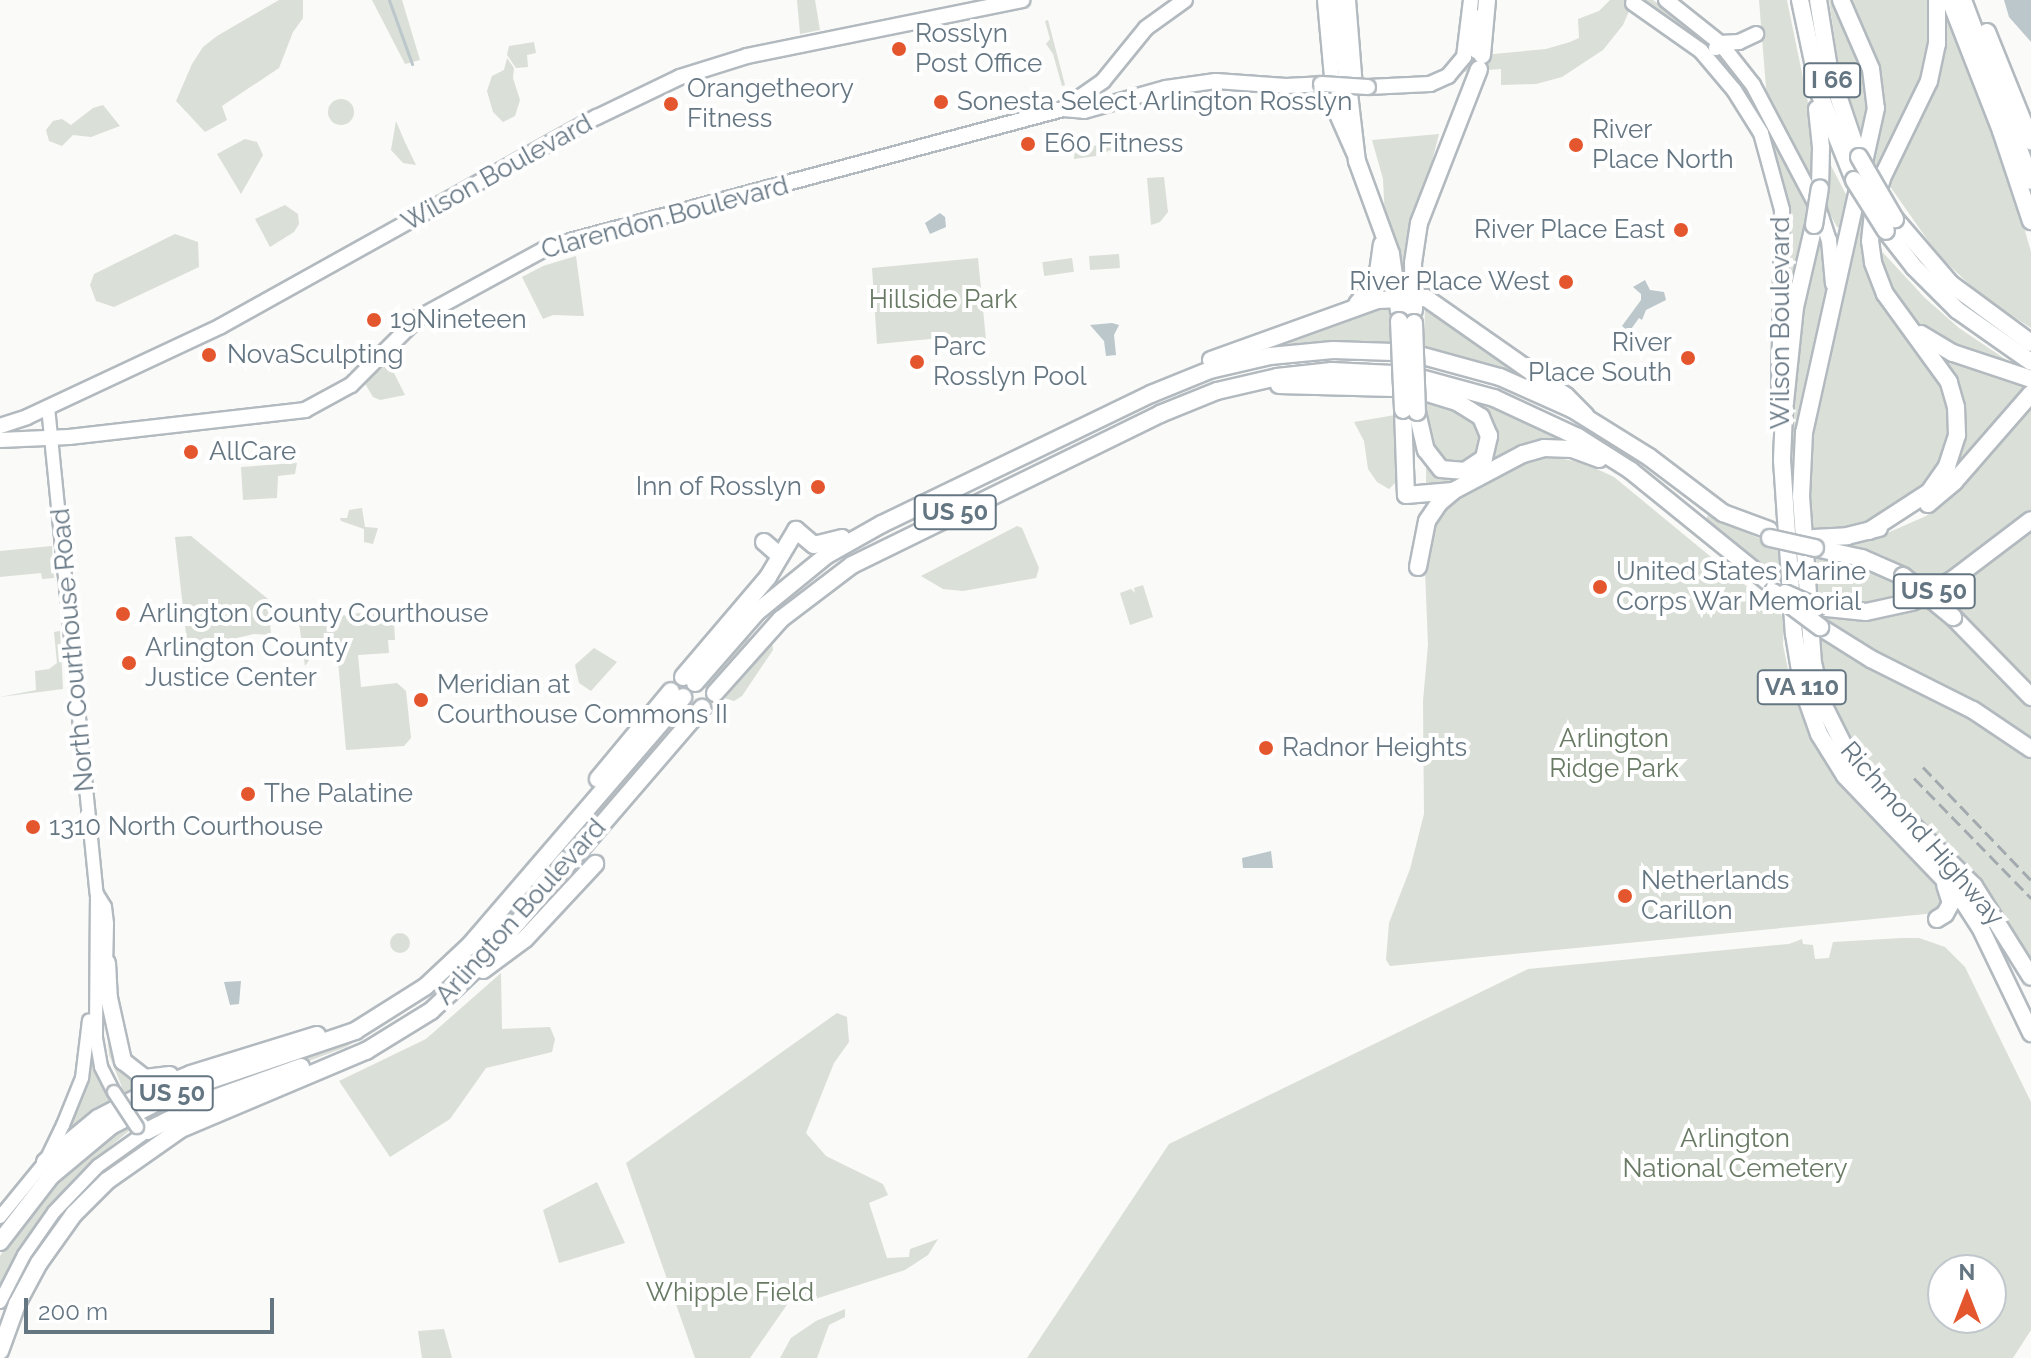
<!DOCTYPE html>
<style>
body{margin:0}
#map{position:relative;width:2031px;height:1358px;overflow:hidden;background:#fafaf8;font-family:Raleway,sans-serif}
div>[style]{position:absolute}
.green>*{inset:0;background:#dadfd7;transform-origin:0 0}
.round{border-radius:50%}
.water>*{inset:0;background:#bbc7cb}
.stream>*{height:3px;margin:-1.5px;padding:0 1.5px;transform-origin:1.5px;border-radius:1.5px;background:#bbc7cb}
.roads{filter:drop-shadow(2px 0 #b3babf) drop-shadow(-2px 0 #b3babf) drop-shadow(0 2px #b3babf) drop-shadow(0 -2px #b3babf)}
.secondary>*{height:12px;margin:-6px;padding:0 6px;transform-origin:6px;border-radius:6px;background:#fff}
.primary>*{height:14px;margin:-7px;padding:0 7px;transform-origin:7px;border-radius:7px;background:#fff}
.highway>*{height:16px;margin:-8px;padding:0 8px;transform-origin:8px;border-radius:8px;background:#fff}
.rail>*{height:3px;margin-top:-1.5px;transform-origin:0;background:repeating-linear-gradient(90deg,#a2aab0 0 12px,transparent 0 18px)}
.bridges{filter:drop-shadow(2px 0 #b3babf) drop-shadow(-2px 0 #b3babf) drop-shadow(0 2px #b3babf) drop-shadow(0 -2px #b3babf)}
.secondary-bridge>*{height:12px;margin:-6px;padding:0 6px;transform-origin:6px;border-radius:6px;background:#fff}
.primary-bridge>*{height:14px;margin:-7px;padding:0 7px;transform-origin:7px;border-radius:7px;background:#fff}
.highway-bridge>*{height:16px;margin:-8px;padding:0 8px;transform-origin:8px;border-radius:8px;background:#fff}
.dots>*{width:22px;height:22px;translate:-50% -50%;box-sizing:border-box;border:4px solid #fff;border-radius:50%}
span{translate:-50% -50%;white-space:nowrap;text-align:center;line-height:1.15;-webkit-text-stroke:8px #fff;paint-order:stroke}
.shield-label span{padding:2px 6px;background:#fff;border:2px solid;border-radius:6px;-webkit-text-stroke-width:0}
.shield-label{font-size:24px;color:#657683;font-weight:700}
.poi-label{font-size:26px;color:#657683}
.left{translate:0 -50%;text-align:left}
.right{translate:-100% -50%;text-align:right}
.street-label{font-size:26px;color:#657683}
.park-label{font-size:26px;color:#687a64}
.north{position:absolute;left:1927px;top:1254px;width:80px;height:80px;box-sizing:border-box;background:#fff;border:2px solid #c1c8cd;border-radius:50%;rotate:0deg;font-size:22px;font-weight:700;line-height:32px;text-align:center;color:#657683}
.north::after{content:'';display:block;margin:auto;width:28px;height:36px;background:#e4572e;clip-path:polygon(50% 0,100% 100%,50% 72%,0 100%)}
.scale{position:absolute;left:24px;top:1298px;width:250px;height:36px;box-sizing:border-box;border:4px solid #657683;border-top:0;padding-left:10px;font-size:24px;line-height:28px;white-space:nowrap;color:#657683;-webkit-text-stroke:6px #fff;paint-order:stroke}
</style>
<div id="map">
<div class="green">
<div style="clip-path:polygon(279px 0,303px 0,303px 18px,293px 32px,279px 68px,222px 106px,227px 120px,205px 132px,176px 101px,192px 64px,203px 47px,217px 36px)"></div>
<div style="clip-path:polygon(372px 0,402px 0,420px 60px,405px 64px)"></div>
<div style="clip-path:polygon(797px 0,815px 0,820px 30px,800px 34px)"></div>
<div style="clip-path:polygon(1610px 0,1634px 0,1623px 25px,1603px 50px,1562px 77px,1536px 84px,1501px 85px,1501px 69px,1462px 72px,1461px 57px,1546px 49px,1570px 42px,1579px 38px,1578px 19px,1599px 11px)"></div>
<div style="clip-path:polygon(1646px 0,1653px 0,1700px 33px,1703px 43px,1643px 4px)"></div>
<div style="clip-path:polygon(1759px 0,1787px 0,1813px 127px,1815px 182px,1767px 100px)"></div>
<div style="clip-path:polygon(1829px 0,1835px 0,1870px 92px,1866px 144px,1839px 68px)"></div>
<div style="clip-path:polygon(1849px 0,1932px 0,1931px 63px,1879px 171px,1874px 161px,1883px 103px)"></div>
<div style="clip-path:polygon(1941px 6px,1947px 11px,2007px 166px,2027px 238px,2031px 252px,2031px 328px,1983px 297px,1938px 255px,1887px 182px,1934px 90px,1941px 58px)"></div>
<div style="clip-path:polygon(1048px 20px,1065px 85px,1062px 86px,1053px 54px,1046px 44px,1050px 39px,1045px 21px)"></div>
<div style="clip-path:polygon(534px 42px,536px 53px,527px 55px,528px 67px,516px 68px,507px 55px,509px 46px)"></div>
<div style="clip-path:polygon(507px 58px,514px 68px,513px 78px,520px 100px,515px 116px,503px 122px,493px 112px,487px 91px,492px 76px,504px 70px)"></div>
<div class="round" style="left:328px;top:99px;width:26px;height:26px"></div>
<div style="clip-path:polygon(103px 105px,120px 126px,91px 137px,73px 135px,62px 146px,49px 141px,46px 130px,53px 121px,62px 119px,71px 125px,93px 108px)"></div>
<div style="clip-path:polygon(396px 121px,404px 140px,416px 165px,403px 163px,391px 150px)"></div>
<div style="clip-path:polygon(1439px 134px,1427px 181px,1410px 296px,1404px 296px,1385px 219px,1383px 179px,1372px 140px)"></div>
<div style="clip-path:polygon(245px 139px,257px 142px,263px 155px,241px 194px,217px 154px)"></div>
<div style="clip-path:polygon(1771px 139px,1810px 201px,1792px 292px,1789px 212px)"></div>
<div style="clip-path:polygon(1124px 141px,1124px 145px,1096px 156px,1074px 159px,1075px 144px,1081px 143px,1083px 148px,1098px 145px,1099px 148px)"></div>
<div style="clip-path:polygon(1826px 156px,1851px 204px,1842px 230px,1837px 227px,1825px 205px)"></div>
<div style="clip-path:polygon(1164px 177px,1168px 212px,1160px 222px,1151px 225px,1147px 178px)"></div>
<div style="clip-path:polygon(285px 205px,298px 214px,299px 224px,294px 232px,270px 247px,255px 219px)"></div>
<div style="clip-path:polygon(1859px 213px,1865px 222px,1877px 293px,1893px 321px,1932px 366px,1946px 392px,1950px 436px,1946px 454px,1929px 485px,1895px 511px,1844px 528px,1811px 532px,1810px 443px)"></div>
<div style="clip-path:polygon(1821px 233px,1827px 294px,1794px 493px,1791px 395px,1806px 286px)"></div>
<div style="clip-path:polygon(175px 234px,198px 242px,199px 267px,114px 307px,96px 301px,90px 285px,94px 274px)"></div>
<div style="clip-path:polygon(1875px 244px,1925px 298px,1959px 328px,2014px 365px,2016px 371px,1971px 357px,1918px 328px,1888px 289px)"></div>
<div style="left:1119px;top:254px;width:14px;height:30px;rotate:86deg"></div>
<div style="clip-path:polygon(576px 256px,584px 316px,553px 315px,543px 319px,522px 277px,543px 266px)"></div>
<div style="clip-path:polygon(978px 258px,986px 340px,941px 338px,877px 344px,872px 268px)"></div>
<div style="left:1072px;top:258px;width:14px;height:30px;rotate:82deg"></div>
<div style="clip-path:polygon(1425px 302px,1541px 386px,1490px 366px,1424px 349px)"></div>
<div style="clip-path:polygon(1389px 305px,1390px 344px,1361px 343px,1258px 351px,1377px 306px)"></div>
<div style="clip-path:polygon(1931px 347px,2031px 385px,1951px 480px,1960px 446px)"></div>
<div style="clip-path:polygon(389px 363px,405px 395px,380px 400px,373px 397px,364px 382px)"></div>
<div style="clip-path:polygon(1454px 395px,1474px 398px,1533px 421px,1577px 446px,1557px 444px,1449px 488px,1426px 490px,1426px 463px,1442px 474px,1462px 476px,1496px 438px)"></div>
<div style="clip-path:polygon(1426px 396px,1478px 420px,1484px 444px,1469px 464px,1444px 461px,1433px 450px,1426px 426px)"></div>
<div style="clip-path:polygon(2031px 403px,2031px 514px,1994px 537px,1935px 585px,1882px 555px,1834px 544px,1876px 538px,1926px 516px,1966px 481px)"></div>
<div style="clip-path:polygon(1395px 415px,1396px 482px,1389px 489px,1377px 482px,1368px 469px,1364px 441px,1354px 422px)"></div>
<div style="clip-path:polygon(1548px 456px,1584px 463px,1614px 477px,1784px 617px,1783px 645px,1790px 679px,1814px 746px,1848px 794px,1942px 892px,1945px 902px,1936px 913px,1390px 966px,1386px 960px,1389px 923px,1410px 869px,1424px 814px,1423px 701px,1428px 645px,1425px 570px,1433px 525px,1456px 497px,1532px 458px)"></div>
<div style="clip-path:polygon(297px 463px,295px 474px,278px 476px,277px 498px,243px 500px,241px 467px)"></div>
<div style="clip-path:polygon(362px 508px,365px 527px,378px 528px,373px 544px,364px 542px,364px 529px,341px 521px,340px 518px,347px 518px,349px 510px)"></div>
<div style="clip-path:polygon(1708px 515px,1778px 547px,1780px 583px,1704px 522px)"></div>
<div style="clip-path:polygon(2031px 525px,2031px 981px,1993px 912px,1870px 783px,1818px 683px,1817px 607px,1889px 609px)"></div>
<div style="clip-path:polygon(1017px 526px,1022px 528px,1039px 568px,1036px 578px,963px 591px,943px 589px,921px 576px)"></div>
<div style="clip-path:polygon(191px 536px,268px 599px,271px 635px,254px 634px,211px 644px,211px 649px,188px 652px,175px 537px)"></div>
<div style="clip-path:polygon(52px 546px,54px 578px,42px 579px,41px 573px,0 577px,0 551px)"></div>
<div style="clip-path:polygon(1813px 552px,1844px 558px,1897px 580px,1918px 595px,1869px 606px,1816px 599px)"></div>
<div style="clip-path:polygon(1143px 585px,1153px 617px,1130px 625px,1120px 593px,1131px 589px,1135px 593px,1134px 588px)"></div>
<div style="clip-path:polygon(373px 611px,386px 612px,386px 621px,394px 620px,395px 640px,388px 640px,389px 653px,358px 655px,361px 687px,397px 683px,406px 691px,411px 738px,404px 746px,346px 750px,338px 661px,332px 657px,310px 659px,305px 666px,298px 616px,306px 621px)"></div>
<div style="clip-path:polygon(60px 631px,63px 689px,0 697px,36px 690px,35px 671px,49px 669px,57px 663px,54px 632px)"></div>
<div style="clip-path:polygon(746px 635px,751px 641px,709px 690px,701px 686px)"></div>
<div style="clip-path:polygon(772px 642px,773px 650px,742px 696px,734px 701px,724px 698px)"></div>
<div style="clip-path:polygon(594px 648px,617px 662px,591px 691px,579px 683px,575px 665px)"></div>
<div class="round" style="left:390px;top:933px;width:20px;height:20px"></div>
<div style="clip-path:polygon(evenodd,1902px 938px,1919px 938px,1945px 947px,1965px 967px,2031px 1102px,2031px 1330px,2013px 1358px,1027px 1358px,1169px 1144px,1528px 969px,1789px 944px,1802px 939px,1803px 944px,1813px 945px,1815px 959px,1829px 958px,1833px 942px,1902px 938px,1943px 1270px,1991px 1270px,1991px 1318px,1943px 1318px,1943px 1270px)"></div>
<div style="clip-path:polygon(501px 973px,502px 1029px,550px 1027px,555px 1039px,552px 1052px,486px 1068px,450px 1119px,390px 1157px,339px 1081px,426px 1039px)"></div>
<div style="clip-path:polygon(105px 1004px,115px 1053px,152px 1084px,63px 1137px,90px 1062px,94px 1062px,111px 1094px,122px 1087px,109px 1055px)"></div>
<div style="clip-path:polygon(837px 1013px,847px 1017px,849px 1042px,834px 1063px,806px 1133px,826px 1156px,883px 1184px,888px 1195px,869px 1203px,887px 1258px,909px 1257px,910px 1249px,938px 1239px,928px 1255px,905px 1270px,812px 1300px,793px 1296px,750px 1358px,695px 1358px,626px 1163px)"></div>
<div style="clip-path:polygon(370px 1032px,346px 1047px,166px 1115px,144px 1121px,142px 1117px,194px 1094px,327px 1051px)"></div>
<div style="clip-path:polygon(127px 1125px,129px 1131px,85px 1167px,49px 1210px,0 1286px,0 1256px,11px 1238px,70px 1168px)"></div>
<div style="clip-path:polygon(597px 1182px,625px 1243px,559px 1263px,543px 1210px)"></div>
<div style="clip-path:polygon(845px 1309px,845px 1317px,829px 1325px,817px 1358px,780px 1358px,791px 1338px,816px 1321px)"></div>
<div style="clip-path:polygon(444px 1329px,452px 1358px,422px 1358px,418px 1331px)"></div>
</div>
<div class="water">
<div style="clip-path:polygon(2004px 0,2031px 0,2031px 42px,2009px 17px)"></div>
<div style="clip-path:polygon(940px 213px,945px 217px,946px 227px,930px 234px,925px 223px)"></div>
<div style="clip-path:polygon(1645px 280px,1650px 290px,1664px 292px,1666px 300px,1646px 310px,1642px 320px,1639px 318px,1629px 332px,1622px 326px,1641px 300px,1641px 294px,1633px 287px)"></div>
<div style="clip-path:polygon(1112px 323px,1119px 325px,1114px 335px,1116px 355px,1106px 356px,1104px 341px,1090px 325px)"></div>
<div style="clip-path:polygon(1271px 851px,1273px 868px,1243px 868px,1242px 858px)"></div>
<div style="clip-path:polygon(241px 981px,239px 1004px,230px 1005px,224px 982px)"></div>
</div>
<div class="stream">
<div style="left:389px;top:0;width:68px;rotate:70.2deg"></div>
</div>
<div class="roads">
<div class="secondary">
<div style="left:48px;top:407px;width:489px;rotate:84.3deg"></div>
<div style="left:97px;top:894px;width:144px;rotate:90.4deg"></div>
<div style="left:96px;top:1038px;width:29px;rotate:80deg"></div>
<div style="left:101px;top:1067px;width:28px;rotate:63deg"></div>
<div style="left:97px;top:894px;width:15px;rotate:58deg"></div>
<div style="left:105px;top:907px;width:17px;rotate:83deg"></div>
<div style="left:107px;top:924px;width:44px;rotate:91.3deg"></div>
<div style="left:0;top:1217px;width:71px;rotate:-50.7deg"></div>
<div style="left:45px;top:1162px;width:41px;rotate:-64.1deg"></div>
<div style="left:63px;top:1125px;width:51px;rotate:-68deg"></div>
<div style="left:82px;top:1078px;width:58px;rotate:-83.1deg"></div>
<div style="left:0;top:1302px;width:53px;rotate:-62.9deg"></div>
<div style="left:24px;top:1255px;width:52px;rotate:-55.1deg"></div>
<div style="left:54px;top:1212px;width:64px;rotate:-46.3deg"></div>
<div style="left:98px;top:1166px;width:60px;rotate:-35.5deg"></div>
<div style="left:147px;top:1131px;width:9px;rotate:-126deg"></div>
</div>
<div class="primary">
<div style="left:1325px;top:0;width:110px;rotate:84.8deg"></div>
<div style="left:1335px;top:110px;width:47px;rotate:66.2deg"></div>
<div style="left:1348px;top:0;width:87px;rotate:85.4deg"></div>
<div style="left:1666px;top:0;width:69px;rotate:38.5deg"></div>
<div style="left:1720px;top:43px;width:53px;rotate:51.8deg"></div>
<div style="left:1753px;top:85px;width:141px;rotate:62.2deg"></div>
<div style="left:1819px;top:210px;width:32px;rotate:72deg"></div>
<div style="left:1829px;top:240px;width:44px;rotate:84.8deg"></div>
<div style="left:1633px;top:3px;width:83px;rotate:35.2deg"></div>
<div style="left:1701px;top:51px;width:51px;rotate:49.8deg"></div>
<div style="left:1734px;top:90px;width:51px;rotate:57.9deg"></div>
<div style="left:1761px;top:133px;width:80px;rotate:74.7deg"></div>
<div style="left:1782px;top:210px;width:186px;rotate:90.9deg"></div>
<div style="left:1716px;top:48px;width:6px;rotate:-51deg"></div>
<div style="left:1720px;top:43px;width:19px;rotate:-3deg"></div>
<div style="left:1739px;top:42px;width:19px;rotate:-25deg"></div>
<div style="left:1368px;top:87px;width:62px;rotate:-2.8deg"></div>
<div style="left:1430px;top:84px;width:20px;rotate:-24deg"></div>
<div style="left:1448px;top:76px;width:25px;rotate:-50deg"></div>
<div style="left:1464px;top:57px;width:57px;rotate:-83deg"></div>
<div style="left:1063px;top:109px;width:21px;rotate:5deg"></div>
<div style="left:1084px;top:111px;width:85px;rotate:-15.7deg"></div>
<div style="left:1166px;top:88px;width:50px;rotate:-8deg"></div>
<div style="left:1216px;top:81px;width:70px;rotate:4.1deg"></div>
<div style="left:1286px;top:86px;width:35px;rotate:-3deg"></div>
<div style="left:0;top:426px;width:28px;rotate:-18deg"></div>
<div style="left:27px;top:417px;width:214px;rotate:-25.1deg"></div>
<div style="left:221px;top:326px;width:430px;rotate:-29.1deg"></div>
<div style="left:597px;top:117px;width:92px;rotate:-25.7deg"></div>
<div style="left:680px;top:77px;width:70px;rotate:-17.4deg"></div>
<div style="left:747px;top:56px;width:281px;rotate:-11.5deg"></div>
<div style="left:0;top:440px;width:69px;rotate:-2.5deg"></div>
<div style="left:69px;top:437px;width:238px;rotate:-6.5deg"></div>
<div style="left:305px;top:410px;width:52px;rotate:-28.5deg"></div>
<div style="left:351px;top:385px;width:95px;rotate:-45deg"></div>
<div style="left:418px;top:318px;width:148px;rotate:-28.6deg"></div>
<div style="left:548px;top:247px;width:533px;rotate:-15deg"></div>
<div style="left:1063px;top:109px;width:49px;rotate:-35deg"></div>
<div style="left:1103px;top:81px;width:68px;rotate:-50.9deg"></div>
<div style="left:1146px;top:28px;width:48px;rotate:-35.7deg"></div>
</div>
<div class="highway">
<div style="left:1338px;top:0;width:162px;rotate:83.3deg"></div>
<div style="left:1357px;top:161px;width:99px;rotate:69.9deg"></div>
<div style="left:1391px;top:254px;width:58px;rotate:82deg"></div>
<div style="left:1800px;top:0;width:97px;rotate:78.1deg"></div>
<div style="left:1820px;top:95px;width:92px;rotate:68.2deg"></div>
<div style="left:1818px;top:0;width:70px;rotate:80.9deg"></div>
<div style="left:1829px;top:69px;width:93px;rotate:71.2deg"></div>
<div style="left:1841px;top:0;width:75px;rotate:66.5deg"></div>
<div style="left:1871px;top:69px;width:39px;rotate:83deg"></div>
<div style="left:1876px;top:108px;width:333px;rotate:102.5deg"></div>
<div style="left:1804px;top:433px;width:63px;rotate:92.7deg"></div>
<div style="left:1801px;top:496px;width:167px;rotate:85.9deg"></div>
<div style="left:1813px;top:663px;width:42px;rotate:76.3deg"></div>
<div style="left:1823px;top:704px;width:51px;rotate:63.4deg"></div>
<div style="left:1846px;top:750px;width:41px;rotate:54deg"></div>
<div style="left:1870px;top:783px;width:146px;rotate:44.7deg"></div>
<div style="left:1974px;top:886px;width:107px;rotate:57.9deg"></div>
<div style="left:1950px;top:0;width:141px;rotate:68.7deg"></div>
<div style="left:2001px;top:131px;width:95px;rotate:71.6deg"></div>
<div style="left:1963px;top:0;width:193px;rotate:69.4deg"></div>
<div style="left:1471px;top:15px;width:36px;rotate:80deg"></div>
<div style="left:1987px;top:32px;width:118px;rotate:68deg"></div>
<div style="left:1482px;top:55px;width:55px;rotate:-84.8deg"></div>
<div style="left:1817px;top:109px;width:39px;rotate:84deg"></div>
<div style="left:1821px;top:148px;width:40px;rotate:91.4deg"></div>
<div style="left:1895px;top:219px;width:86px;rotate:49.3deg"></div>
<div style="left:1951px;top:284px;width:99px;rotate:36.4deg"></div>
<div style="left:1814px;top:225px;width:84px;rotate:103deg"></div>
<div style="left:1795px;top:307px;width:106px;rotate:96deg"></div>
<div style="left:1784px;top:412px;width:48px;rotate:92.4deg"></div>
<div style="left:1782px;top:460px;width:174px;rotate:86.1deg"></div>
<div style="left:1794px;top:634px;width:56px;rotate:80.7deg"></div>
<div style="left:1803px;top:689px;width:48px;rotate:70.4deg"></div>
<div style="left:1819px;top:734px;width:49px;rotate:58.2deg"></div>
<div style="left:1845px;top:776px;width:165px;rotate:46.2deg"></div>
<div style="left:1959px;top:895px;width:38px;rotate:57deg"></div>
<div style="left:1980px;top:927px;width:118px;rotate:64.3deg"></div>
<div style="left:1886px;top:231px;width:46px;rotate:52.1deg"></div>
<div style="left:1914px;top:267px;width:61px;rotate:45deg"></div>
<div style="left:1957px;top:310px;width:90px;rotate:35.1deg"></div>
<div style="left:1357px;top:304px;width:32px;rotate:-51deg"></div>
<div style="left:1377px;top:279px;width:35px;rotate:-82deg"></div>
<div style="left:1414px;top:310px;width:47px;rotate:-91.2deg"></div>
<div style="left:1413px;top:263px;width:40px;rotate:-81.5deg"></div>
<div style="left:1419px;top:223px;width:165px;rotate:-68.7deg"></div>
<div style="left:1921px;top:334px;width:37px;rotate:31deg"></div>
<div style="left:1953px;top:353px;width:82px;rotate:18.4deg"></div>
<div style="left:1423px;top:356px;width:80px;rotate:15.3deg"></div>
<div style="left:1500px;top:377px;width:79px;rotate:24deg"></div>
<div style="left:1572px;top:409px;width:91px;rotate:31.9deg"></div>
<div style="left:1649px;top:457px;width:93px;rotate:37.1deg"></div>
<div style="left:1723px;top:513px;width:49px;rotate:20.3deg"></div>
<div style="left:1211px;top:360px;width:177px;rotate:-19.8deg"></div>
<div style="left:1378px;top:300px;width:48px;rotate:-2.4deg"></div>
<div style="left:1426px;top:298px;width:171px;rotate:35deg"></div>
<div style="left:1566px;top:396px;width:28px;rotate:45deg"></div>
<div style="left:1424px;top:379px;width:73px;rotate:15.2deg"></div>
<div style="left:1494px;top:398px;width:93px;rotate:24.9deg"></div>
<div style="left:1578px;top:437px;width:62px;rotate:32.4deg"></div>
<div style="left:1630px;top:470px;width:184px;rotate:39deg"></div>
<div style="left:1279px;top:385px;width:114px;rotate:1.5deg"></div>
<div style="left:1403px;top:410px;width:85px;rotate:88deg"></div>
<div style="left:1406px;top:495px;width:47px;rotate:-4.9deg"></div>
<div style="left:1453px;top:491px;width:79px;rotate:-27.9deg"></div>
<div style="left:1523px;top:454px;width:22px;rotate:-16deg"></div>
<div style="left:1544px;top:448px;width:28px;rotate:2deg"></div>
<div style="left:1572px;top:449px;width:29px;rotate:20deg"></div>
<div style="left:1417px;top:412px;width:39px;rotate:77deg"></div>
<div style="left:1426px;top:450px;width:24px;rotate:52deg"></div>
<div style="left:1441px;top:469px;width:24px;rotate:5deg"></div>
<div style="left:1465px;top:471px;width:23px;rotate:-34deg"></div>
<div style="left:1484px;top:458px;width:23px;rotate:-77deg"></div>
<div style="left:1489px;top:436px;width:21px;rotate:-113deg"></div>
<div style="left:1481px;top:417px;width:28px;rotate:-148deg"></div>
<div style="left:1457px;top:402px;width:34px;rotate:-163deg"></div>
<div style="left:1928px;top:504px;width:35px;rotate:-40deg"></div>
<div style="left:1955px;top:481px;width:116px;rotate:-48.9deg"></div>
<div style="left:1869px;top:531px;width:72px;rotate:-33deg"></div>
<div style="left:1929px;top:492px;width:32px;rotate:-55deg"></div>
<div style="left:1947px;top:466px;width:33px;rotate:-72deg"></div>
<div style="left:1957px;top:435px;width:28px;rotate:-92deg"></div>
<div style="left:1956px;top:407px;width:26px;rotate:-106deg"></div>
<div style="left:1949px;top:382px;width:109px;rotate:-126deg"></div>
<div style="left:1885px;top:294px;width:34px;rotate:-111deg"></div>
<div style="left:1873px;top:262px;width:21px;rotate:-98deg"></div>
<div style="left:1870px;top:241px;width:36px;rotate:-84deg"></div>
<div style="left:1874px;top:205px;width:28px;rotate:-73deg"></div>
<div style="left:1882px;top:178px;width:108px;rotate:-64.1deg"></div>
<div style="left:1929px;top:81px;width:38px;rotate:-78deg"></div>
<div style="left:1937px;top:44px;width:44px;rotate:-90deg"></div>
<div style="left:1814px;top:538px;width:33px;rotate:-3deg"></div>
<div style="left:1847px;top:536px;width:33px;rotate:-14deg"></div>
<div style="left:764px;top:542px;width:21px;rotate:41deg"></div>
<div style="left:1815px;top:548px;width:48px;rotate:12deg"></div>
<div style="left:1862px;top:558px;width:45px;rotate:23.7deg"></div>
<div style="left:1418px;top:567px;width:47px;rotate:-78.9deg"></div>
<div style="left:1427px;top:521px;width:22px;rotate:-56deg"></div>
<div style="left:1439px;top:503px;width:17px;rotate:-40deg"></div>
<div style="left:1817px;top:607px;width:49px;rotate:5.8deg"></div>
<div style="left:1866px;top:612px;width:47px;rotate:-12.3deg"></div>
<div style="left:1912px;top:602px;width:46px;rotate:-28.8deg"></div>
<div style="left:1952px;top:580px;width:99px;rotate:-37.2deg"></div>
<div style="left:1953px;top:617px;width:112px;rotate:45.7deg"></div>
<div style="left:1820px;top:627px;width:60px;rotate:32.1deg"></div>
<div style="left:1871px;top:659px;width:114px;rotate:26.6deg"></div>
<div style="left:1973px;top:710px;width:70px;rotate:33.9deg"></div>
<div style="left:683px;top:677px;width:131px;rotate:-49.6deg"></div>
<div style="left:768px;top:577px;width:55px;rotate:-59.2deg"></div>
<div style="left:796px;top:530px;width:23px;rotate:40deg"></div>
<div style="left:814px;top:545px;width:29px;rotate:-14deg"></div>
<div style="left:695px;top:683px;width:94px;rotate:-48.9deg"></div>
<div style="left:757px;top:612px;width:90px;rotate:-39.2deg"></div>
<div style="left:827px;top:555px;width:63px;rotate:-29.4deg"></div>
<div style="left:882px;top:524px;width:299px;rotate:-25.8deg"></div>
<div style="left:1151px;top:394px;width:64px;rotate:-22.1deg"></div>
<div style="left:1210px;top:370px;width:62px;rotate:-13.1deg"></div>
<div style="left:1270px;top:356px;width:63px;rotate:-5.4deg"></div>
<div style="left:1333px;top:350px;width:60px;rotate:1.9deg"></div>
<div style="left:715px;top:693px;width:99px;rotate:-48.3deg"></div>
<div style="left:781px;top:619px;width:89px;rotate:-37.3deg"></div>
<div style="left:852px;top:565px;width:343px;rotate:-26.1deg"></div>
<div style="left:1160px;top:414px;width:61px;rotate:-22deg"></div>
<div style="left:1217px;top:391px;width:62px;rotate:-13.1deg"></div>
<div style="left:1277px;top:377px;width:55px;rotate:-6.2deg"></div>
<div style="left:1332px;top:371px;width:61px;rotate:2.8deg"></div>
<div style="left:598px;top:779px;width:114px;rotate:-50.3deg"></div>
<div style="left:1937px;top:919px;width:9px;rotate:-32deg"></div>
<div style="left:1945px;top:914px;width:13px;rotate:-61deg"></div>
<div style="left:1951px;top:903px;width:19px;rotate:-108deg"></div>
<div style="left:107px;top:963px;width:35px;rotate:87deg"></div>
<div style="left:109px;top:998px;width:65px;rotate:77.5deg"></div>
<div style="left:123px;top:1061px;width:28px;rotate:38deg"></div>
<div style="left:145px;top:1078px;width:25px;rotate:-7deg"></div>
<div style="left:483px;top:970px;width:52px;rotate:-36.4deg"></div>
<div style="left:525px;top:939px;width:103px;rotate:-47deg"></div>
<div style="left:147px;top:1131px;width:66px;rotate:-27deg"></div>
<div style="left:206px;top:1101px;width:101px;rotate:-19.7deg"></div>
<div style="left:45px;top:1162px;width:69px;rotate:-39.7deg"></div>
<div style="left:98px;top:1118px;width:59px;rotate:-27.4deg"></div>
<div style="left:150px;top:1091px;width:44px;rotate:-22.5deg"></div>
<div style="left:191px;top:1074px;width:132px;rotate:-17.2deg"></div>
<div style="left:0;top:1242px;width:83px;rotate:-52.3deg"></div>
<div style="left:51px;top:1176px;width:78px;rotate:-39.8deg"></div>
<div style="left:111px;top:1126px;width:79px;rotate:-27.2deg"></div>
<div style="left:181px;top:1090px;width:184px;rotate:-18.7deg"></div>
<div style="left:355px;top:1031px;width:83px;rotate:-32.2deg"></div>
<div style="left:425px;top:987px;width:62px;rotate:-43deg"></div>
<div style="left:470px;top:945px;width:327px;rotate:-49.3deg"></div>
<div style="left:0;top:1351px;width:50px;rotate:-70.1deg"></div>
<div style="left:17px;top:1304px;width:47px;rotate:-61.8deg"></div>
<div style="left:39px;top:1263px;width:60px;rotate:-54.5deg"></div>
<div style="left:74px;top:1214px;width:47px;rotate:-45deg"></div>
<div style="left:107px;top:1181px;width:90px;rotate:-35.1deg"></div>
<div style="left:181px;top:1129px;width:201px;rotate:-22.9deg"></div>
<div style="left:366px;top:1051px;width:76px;rotate:-31.6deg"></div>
<div style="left:431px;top:1011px;width:77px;rotate:-43.4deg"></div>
<div style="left:487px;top:958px;width:330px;rotate:-49.3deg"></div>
</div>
</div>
<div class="rail">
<div style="left:1923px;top:767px;width:156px;rotate:46.3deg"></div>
<div style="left:1914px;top:778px;width:168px;rotate:45.7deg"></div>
</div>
<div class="bridges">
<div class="secondary-bridge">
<div style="left:114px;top:1092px;width:42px;rotate:56.7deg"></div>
</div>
<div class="primary-bridge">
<div style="left:1321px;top:84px;width:47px;rotate:3.7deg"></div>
</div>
<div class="highway-bridge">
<div style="left:1859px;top:157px;width:72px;rotate:59.9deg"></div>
<div style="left:1854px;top:180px;width:60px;rotate:57.9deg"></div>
<div style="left:1814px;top:225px;width:37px;rotate:-81deg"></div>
<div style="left:1399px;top:321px;width:89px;rotate:87.4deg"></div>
<div style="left:1414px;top:323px;width:89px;rotate:88.1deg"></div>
<div style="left:1770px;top:538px;width:46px;rotate:12.5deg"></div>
<div style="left:1903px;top:576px;width:65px;rotate:39.4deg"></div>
<div style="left:1773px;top:592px;width:59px;rotate:36.7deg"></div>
<div style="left:1785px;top:593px;width:35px;rotate:24deg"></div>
</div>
</div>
<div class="dots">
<div style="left:899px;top:49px;background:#e4572e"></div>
<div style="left:941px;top:102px;background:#e4572e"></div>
<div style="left:671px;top:104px;background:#e4572e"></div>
<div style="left:1028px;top:144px;background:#e4572e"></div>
<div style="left:1576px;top:145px;background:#e4572e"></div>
<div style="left:1681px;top:230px;background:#e4572e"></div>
<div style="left:1566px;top:282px;background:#e4572e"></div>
<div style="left:374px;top:320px;background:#e4572e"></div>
<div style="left:209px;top:355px;background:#e4572e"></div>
<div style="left:1688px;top:358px;background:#e4572e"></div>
<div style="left:917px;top:362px;background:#e4572e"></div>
<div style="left:191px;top:452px;background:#e4572e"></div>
<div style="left:818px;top:487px;background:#e4572e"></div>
<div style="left:1600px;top:587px;background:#e4572e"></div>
<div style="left:123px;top:614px;background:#e4572e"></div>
<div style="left:129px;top:663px;background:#e4572e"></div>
<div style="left:421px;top:700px;background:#e4572e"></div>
<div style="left:1266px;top:748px;background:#e4572e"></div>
<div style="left:248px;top:794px;background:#e4572e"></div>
<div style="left:33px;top:827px;background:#e4572e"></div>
<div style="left:1625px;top:896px;background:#e4572e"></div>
</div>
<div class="shield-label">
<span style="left:1832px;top:80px">I 66</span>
<span style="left:955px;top:512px">US 50</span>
<span style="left:1934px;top:591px">US 50</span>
<span style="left:1802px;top:687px">VA 110</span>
<span style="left:172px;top:1093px">US 50</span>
</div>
<div class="poi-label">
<span class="left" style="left:915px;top:49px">Rosslyn<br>Post Office</span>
<span class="left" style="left:687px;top:104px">Orangetheory<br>Fitness</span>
<span class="left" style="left:957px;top:102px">Sonesta Select Arlington Rosslyn</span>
<span class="left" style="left:1592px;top:145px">River<br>Place North</span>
<span class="left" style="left:1044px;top:144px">E60 Fitness</span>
<span class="right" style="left:1665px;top:230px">River Place East</span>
<span class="right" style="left:1550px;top:282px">River Place West</span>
<span class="left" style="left:390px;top:320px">19Nineteen</span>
<span class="right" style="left:1672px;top:358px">River<br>Place South</span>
<span class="left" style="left:933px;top:362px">Parc<br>Rosslyn Pool</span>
<span class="left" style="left:227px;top:355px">NovaSculpting</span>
<span class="left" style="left:209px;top:452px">AllCare</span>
<span class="right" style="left:802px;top:487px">Inn of Rosslyn</span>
<span class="left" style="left:1616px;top:587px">United States Marine<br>Corps War Memorial</span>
<span class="left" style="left:139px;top:614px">Arlington County Courthouse</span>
<span class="left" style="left:145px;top:663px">Arlington County<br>Justice Center</span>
<span class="left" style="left:437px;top:700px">Meridian at<br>Courthouse Commons II</span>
<span class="left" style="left:1282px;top:748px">Radnor Heights</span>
<span class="left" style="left:264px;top:794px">The Palatine</span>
<span class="left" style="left:49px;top:827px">1310 North Courthouse</span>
<span class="left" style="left:1641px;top:896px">Netherlands<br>Carillon</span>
</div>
<div class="street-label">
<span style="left:497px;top:173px;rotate:-29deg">Wilson Boulevard</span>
<span style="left:665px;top:218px;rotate:-15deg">Clarendon Boulevard</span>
<span style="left:1781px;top:323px;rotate:-90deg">Wilson Boulevard</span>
<span style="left:73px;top:650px;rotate:-95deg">North Courthouse Road</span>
<span style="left:1922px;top:834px;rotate:49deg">Richmond Highway</span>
<span style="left:521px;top:912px;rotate:-48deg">Arlington Boulevard</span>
</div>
<div class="park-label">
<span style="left:943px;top:300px">Hillside Park</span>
<span style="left:1614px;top:754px">Arlington<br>Ridge Park</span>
<span style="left:1735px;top:1154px">Arlington<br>National Cemetery</span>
<span style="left:730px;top:1293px">Whipple Field</span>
</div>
<div class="north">N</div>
<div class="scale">200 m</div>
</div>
